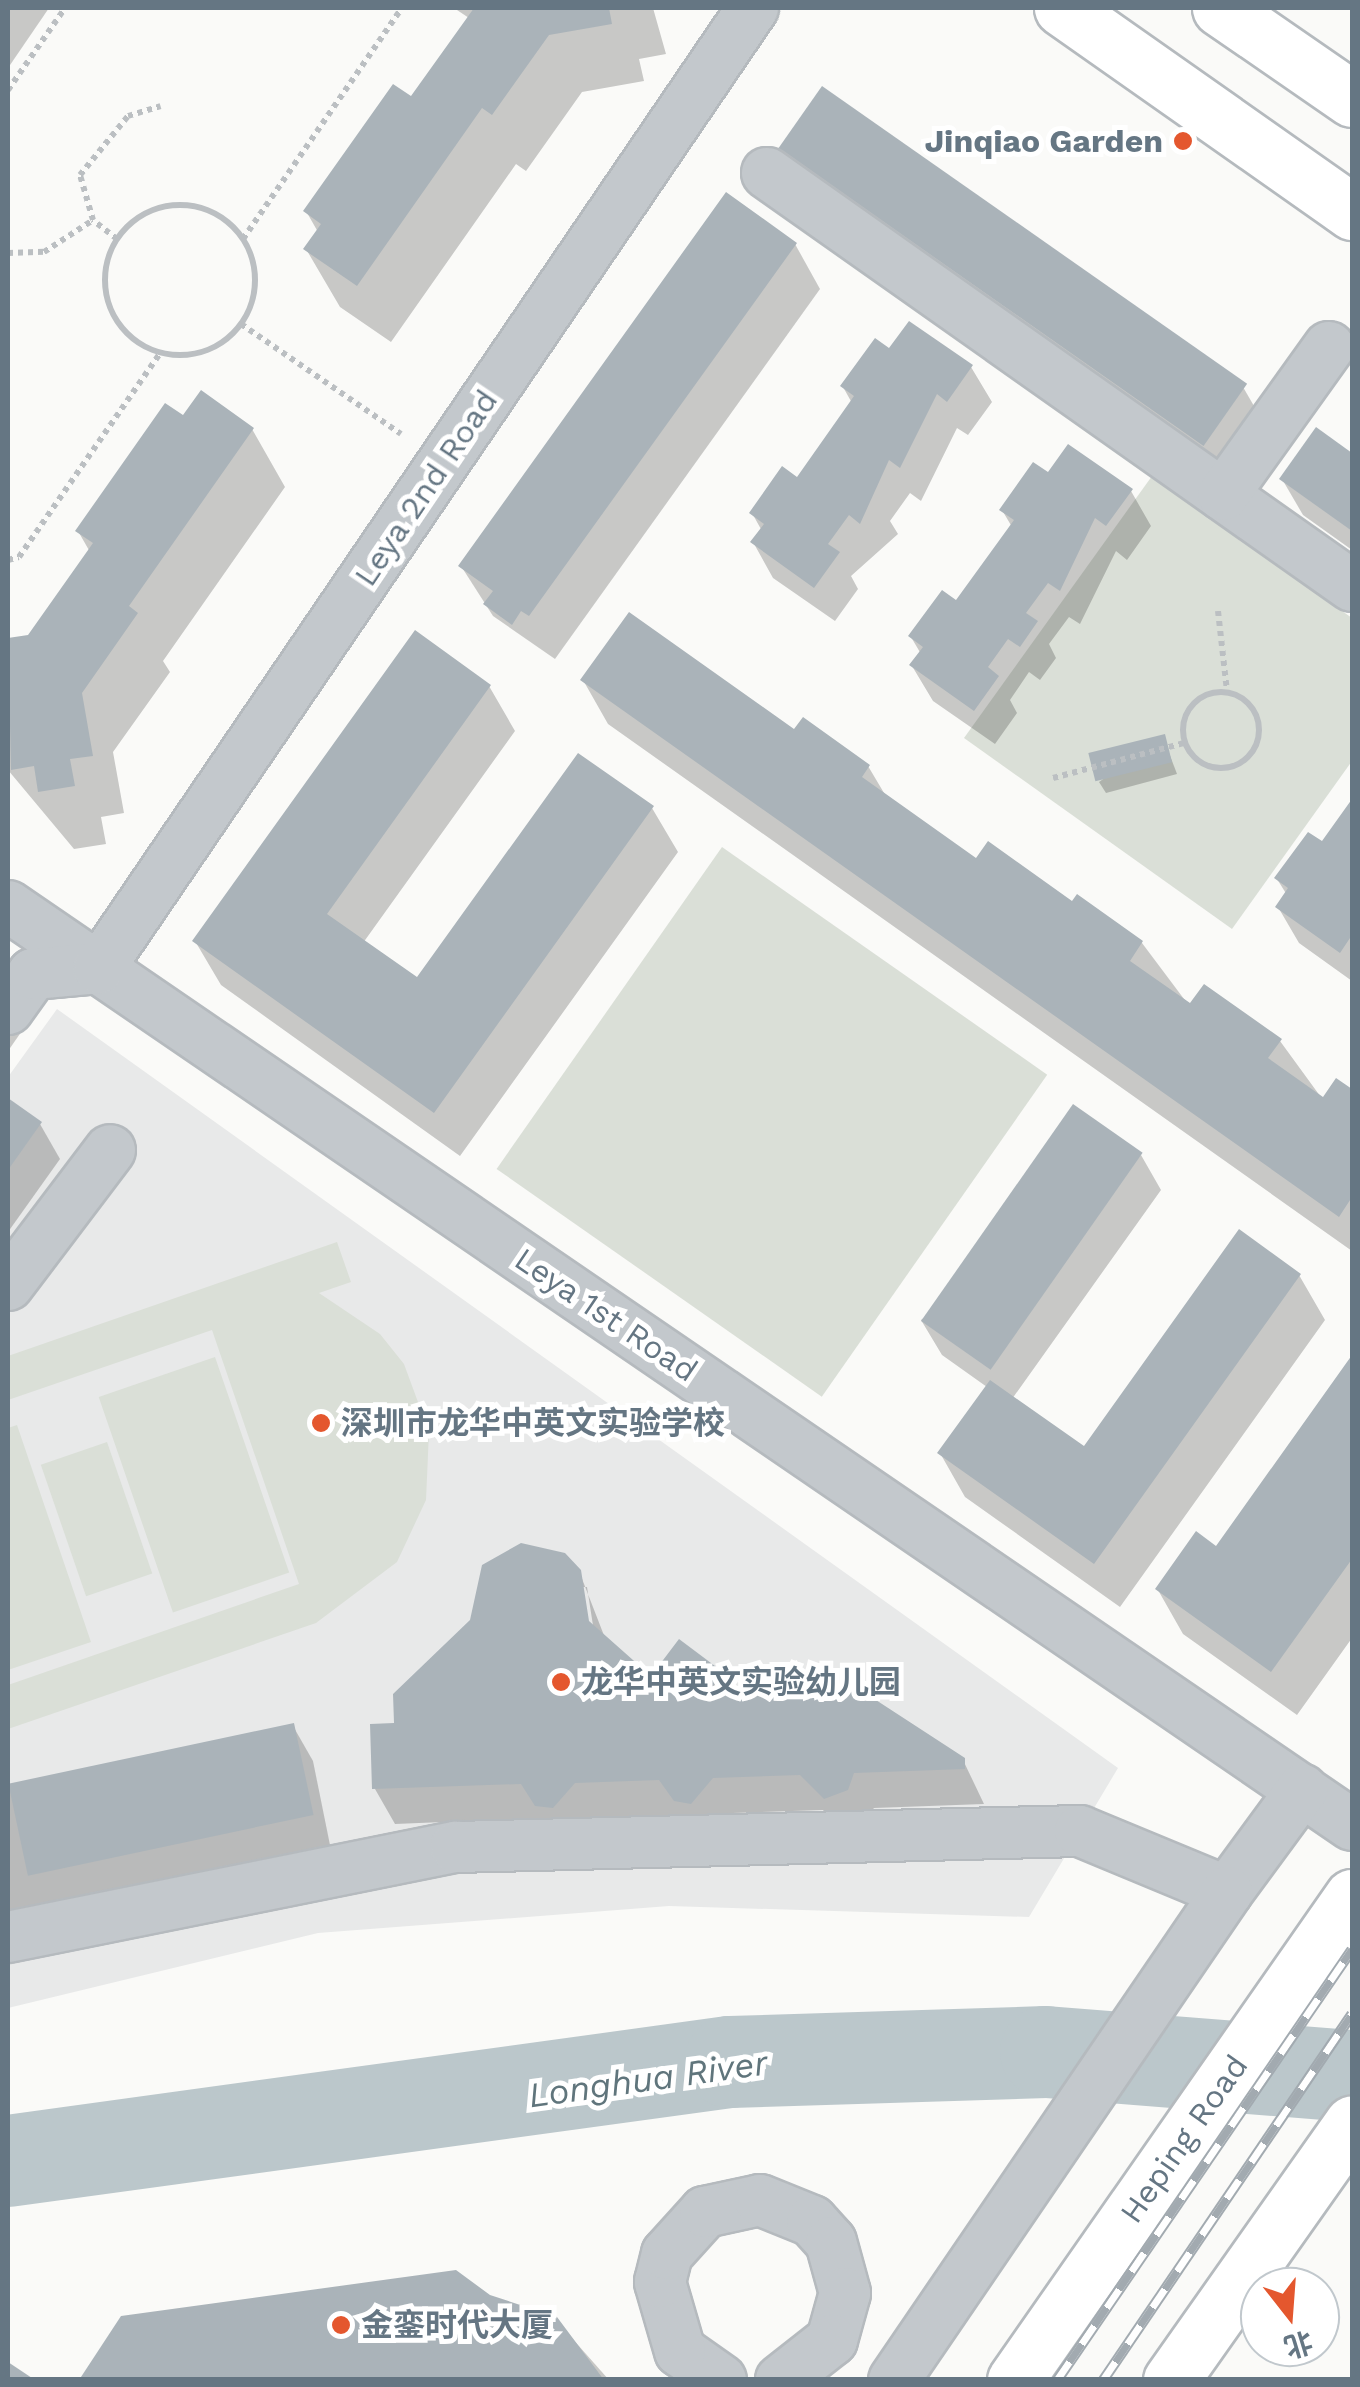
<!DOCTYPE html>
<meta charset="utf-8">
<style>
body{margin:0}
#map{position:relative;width:1360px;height:2387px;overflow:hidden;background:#fafaf8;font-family:"Work Sans","Noto Sans SC",sans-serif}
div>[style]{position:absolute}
.built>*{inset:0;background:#e8e9e9}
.green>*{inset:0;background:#dadfd7;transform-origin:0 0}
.shadow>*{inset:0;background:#0003}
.river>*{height:92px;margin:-46px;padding:0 46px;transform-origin:46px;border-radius:46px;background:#bbc7cb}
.building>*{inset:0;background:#aab3b9;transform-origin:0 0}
.path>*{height:6px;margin-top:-3px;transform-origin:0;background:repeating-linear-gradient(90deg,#bbbfc2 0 5px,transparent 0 10px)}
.path>.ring{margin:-3px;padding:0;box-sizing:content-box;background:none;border:6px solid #bbbfc2;border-radius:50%}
.roads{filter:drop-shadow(2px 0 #b5babe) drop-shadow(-2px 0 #b5babe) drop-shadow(0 2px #b5babe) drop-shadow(0 -2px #b5babe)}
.minor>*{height:50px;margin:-25px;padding:0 25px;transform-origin:25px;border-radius:25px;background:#c3c8cc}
.major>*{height:55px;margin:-27.5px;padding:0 27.5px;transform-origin:27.5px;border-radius:27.5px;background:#fff}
.rail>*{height:11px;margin-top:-5.5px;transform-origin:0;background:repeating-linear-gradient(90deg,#fff 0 22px,#a2aab0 0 44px);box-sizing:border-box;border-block:2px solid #a2aab0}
.dots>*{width:28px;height:28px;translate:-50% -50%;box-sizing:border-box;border:5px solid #fff;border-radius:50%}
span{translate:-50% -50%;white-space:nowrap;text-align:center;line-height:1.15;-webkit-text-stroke:10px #fff;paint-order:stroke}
.poi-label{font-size:32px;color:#657683;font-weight:700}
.right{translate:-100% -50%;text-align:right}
.left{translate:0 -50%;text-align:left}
.street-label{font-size:32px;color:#657683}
.water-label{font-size:35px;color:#60757c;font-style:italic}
.frame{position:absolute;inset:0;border:10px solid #657683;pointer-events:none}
.north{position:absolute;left:1240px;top:2267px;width:100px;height:100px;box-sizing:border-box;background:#fff;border:2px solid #c1c8cd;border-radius:50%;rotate:163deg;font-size:28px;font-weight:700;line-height:40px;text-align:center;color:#657683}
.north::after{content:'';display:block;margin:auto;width:35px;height:45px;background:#e4572e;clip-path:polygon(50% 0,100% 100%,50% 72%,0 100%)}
</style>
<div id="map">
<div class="built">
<div style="clip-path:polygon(57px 1009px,1118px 1768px,1029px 1917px,669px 1906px,318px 1933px,8px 2008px,8px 1077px)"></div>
</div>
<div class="green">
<div style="clip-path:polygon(1152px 476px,1352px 618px,1352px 761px,1232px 929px,964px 738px)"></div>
<div style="left:722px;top:847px;width:397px;height:393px;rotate:35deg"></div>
<div style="clip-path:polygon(337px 1242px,351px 1282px,319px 1293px,380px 1334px,404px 1364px,429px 1432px,426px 1500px,397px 1562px,316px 1623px,8px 1729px,8px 1685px,299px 1584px,212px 1330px,8px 1400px,8px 1356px)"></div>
<div style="left:215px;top:1357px;width:228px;height:123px;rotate:71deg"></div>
<div style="clip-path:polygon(17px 1425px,91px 1642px,8px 1670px,8px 1428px)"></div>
<div style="left:107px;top:1442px;width:139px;height:70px;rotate:71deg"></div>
</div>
<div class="shadow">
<div style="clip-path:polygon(8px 8px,49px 8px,8px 68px)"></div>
<div style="clip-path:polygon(454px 8px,653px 8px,666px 54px,639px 59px,644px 81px,582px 92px,526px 171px,516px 164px,391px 342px,340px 307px,306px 249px,318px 232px,306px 211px,412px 99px,469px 18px)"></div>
<div style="clip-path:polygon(781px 148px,1243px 387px,1269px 432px,1227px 491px,806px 193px)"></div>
<div style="clip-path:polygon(795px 244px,820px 289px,555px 659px,493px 616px,461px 566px)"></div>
<div style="clip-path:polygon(890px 352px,971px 367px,992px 402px,968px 435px,957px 428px,921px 501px,910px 493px,890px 521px,898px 534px,851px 576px,858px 589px,835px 621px,773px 578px,753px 542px,762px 531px,752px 513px,798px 480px,852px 403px,843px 387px)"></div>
<div style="clip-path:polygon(184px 419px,252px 429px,285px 487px,163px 661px,170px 672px,113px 752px,124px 813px,101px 817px,106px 844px,74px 849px,8px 770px,8px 641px,30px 637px,90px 552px,78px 531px)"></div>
<div style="clip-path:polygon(1317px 430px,1352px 456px,1352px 550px,1303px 515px,1282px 479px)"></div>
<div style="clip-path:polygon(1048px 475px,1131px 491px,1151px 526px,1127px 560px,1116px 551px,1080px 624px,1069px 617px,1049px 644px,1056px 658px,1040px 680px,1029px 672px,1010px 700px,1017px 713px,995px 744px,933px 701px,912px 666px,921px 654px,911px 637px,957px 604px,1012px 527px,1002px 510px)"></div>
<div style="clip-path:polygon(583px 680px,795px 733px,868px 766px,887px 798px,976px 862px,1142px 943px,1190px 1007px,1280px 1041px,1323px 1100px,1337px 1081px,1352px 1092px,1352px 1251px,608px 724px)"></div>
<div style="clip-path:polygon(489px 686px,515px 731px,363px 943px,417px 981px,652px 808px,678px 852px,460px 1156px,221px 985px,195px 941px)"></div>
<div style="clip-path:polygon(1163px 737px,1177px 774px,1106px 793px,1099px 782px)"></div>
<div style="clip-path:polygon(1352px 803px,1352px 981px,1299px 943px,1278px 907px,1287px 895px,1277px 879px,1323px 845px)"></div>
<div style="clip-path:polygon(8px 1000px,24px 1028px,8px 1051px)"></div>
<div style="clip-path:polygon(8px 1101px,40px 1124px,60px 1159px,8px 1232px)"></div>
<div style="clip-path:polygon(1141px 1155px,1161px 1190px,1012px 1399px,1084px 1450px,1299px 1275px,1325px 1320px,1120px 1607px,965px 1497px,940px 1453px,987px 1387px,942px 1355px,921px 1320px)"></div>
<div style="clip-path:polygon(1352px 1360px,1352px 1638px,1297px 1715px,1183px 1634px,1158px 1590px,1216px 1549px)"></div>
<div style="clip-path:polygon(evenodd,579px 1571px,605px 1638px,651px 1679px,722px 1674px,734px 1695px,963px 1760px,984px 1804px,874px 1808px,853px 1833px,837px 1831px,823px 1810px,733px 1813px,711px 1839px,697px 1836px,682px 1815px,594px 1817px,588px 1834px,558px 1840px,544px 1818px,395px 1824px,375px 1789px,397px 1725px,579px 1571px,582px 1587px,587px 1587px,594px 1632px,589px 1633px,582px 1587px)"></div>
<div style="clip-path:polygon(293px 1726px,313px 1761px,331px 1850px,8px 1916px,8px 1785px)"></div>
<div style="clip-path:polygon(489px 2297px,555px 2319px,609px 2380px,82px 2380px)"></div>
</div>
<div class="river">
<div style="left:8px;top:2161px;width:729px;rotate:-7.81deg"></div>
<div style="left:730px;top:2062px;width:316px;rotate:-1.8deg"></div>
<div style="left:1046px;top:2052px;width:307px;rotate:4.5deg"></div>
</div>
<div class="building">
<div style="clip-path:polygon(474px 8px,609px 8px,612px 24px,549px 35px,492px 115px,482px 108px,357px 286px,303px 249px,321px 224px,303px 211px,393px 84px,411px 96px)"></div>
<div style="left:822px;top:86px;width:519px;height:76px;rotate:35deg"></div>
<div style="clip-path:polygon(726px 192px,797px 243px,529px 616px,521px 611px,512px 625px,483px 604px,493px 591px,458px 566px)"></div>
<div style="clip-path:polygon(909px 321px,973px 365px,947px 402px,937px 394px,900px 468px,889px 460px,860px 524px,849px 515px,828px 544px,840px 552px,814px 588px,750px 542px,764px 524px,749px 513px,782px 466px,797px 477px,854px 396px,840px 386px,875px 338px,889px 348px)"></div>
<div style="clip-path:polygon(201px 390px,254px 428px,129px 606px,138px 613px,82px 693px,93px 756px,70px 759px,75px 786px,38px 792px,34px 766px,11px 770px,8px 638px,28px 635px,93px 543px,75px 531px,165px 403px,183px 415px)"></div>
<div style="clip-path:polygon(1316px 427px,1352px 453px,1352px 531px,1279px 479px)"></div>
<div style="clip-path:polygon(1068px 444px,1133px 489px,1106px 526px,1095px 518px,1060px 591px,1048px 583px,1026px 613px,1038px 621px,1020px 647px,1008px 639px,988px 667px,999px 676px,974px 711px,909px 665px,923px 647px,908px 636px,942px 590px,956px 600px,1014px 520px,999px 510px,1033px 462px,1048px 472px)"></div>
<div style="clip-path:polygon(629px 612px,794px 729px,803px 717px,870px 765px,862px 777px,976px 858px,988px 841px,1072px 901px,1077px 894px,1143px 941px,1130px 961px,1190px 1003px,1204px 984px,1282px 1039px,1268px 1058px,1323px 1097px,1336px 1078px,1352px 1089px,1352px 1197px,1339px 1217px,580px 680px)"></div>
<div style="clip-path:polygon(415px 630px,491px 685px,327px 914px,417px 977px,578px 753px,654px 806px,434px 1113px,192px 941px)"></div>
<div style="left:1165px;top:734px;width:29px;height:79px;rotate:76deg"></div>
<div style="clip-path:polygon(1352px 799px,1352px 935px,1340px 953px,1275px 907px,1288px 888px,1274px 878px,1308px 832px,1322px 841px)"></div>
<div style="clip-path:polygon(8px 1098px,42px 1122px,8px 1170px)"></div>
<div style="left:1073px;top:1104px;width:85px;height:265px;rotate:35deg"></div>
<div style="clip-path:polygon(1239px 1229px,1301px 1274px,1094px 1564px,937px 1453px,990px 1380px,1084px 1446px)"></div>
<div style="clip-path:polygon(1352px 1355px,1352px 1559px,1271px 1672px,1155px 1589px,1196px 1531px,1216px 1546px)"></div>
<div style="clip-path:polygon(521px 1543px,565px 1553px,581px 1570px,589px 1621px,651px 1676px,679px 1639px,723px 1672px,708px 1693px,859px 1689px,965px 1758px,965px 1769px,854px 1773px,848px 1790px,824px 1799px,800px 1775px,713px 1778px,691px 1804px,674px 1801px,659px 1780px,575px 1783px,553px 1808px,535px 1806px,521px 1784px,372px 1789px,370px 1724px,394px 1723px,393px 1694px,470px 1620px,482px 1565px)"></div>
<div style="left:294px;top:1723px;width:94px;height:292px;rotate:78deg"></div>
<div style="clip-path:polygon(456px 2270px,490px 2295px,557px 2317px,604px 2380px,79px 2380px,121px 2316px)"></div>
<div style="clip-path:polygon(8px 2362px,35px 2380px,8px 2380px)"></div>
</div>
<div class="path">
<div style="left:8px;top:90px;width:100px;rotate:-55.2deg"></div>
<div class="ring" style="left:105px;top:205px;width:144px;height:144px"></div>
<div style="left:117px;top:239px;width:31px;rotate:-142deg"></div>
<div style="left:93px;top:220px;width:47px;rotate:-106.1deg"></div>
<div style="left:80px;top:175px;width:76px;rotate:-50.9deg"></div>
<div style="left:128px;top:116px;width:34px;rotate:-17deg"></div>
<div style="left:243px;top:239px;width:280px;rotate:-55.5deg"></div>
<div style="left:8px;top:253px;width:36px;rotate:-2deg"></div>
<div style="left:44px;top:252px;width:59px;rotate:-33.1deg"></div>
<div style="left:241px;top:324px;width:194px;rotate:34.5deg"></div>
<div style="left:8px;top:560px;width:11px;rotate:-15deg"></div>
<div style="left:19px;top:557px;width:249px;rotate:-55.3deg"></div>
<div style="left:1218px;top:611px;width:81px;rotate:83.6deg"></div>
<div class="ring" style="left:1183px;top:692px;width:70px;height:70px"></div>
<div style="left:1053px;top:778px;width:136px;rotate:-15deg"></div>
</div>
<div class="roads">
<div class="minor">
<div style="left:767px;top:173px;width:716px;rotate:35.22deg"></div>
<div style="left:1223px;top:495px;width:182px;rotate:-54.4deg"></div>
<div style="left:8px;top:906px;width:1628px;rotate:34.36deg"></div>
<div style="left:8px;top:1009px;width:43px;rotate:-54.5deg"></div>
<div style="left:33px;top:974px;width:66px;rotate:-5.2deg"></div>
<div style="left:99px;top:968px;width:1162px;rotate:-55.74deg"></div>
<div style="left:8px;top:1285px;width:169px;rotate:-52.9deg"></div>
<div style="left:8px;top:1937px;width:457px;rotate:-11.4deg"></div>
<div style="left:456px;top:1847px;width:624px;rotate:-1.47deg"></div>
<div style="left:1080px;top:1831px;width:159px;rotate:22.5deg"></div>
<div style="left:1227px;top:1892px;width:127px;rotate:-53.7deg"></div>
<div style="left:721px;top:2380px;width:50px;rotate:-144.7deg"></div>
<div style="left:680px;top:2351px;width:72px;rotate:-106.2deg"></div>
<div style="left:660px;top:2282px;width:29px;rotate:-76deg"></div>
<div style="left:667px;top:2254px;width:57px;rotate:-47.9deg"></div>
<div style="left:705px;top:2212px;width:56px;rotate:-12.3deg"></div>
<div style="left:760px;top:2200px;width:56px;rotate:22deg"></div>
<div style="left:812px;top:2221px;width:28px;rotate:48deg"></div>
<div style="left:831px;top:2242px;width:53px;rotate:74.6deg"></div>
<div style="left:845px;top:2293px;width:49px;rotate:105.5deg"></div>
<div style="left:832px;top:2340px;width:65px;rotate:141.9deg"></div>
<div style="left:894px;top:2380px;width:591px;rotate:-55.69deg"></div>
</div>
<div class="major">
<div style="left:1062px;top:8px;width:355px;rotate:35.1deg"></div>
<div style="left:1220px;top:8px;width:160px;rotate:34.6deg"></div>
<div style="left:1015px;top:2380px;width:589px;rotate:-55.1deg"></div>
<div style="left:1171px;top:2380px;width:314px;rotate:-54.8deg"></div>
</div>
</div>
<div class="rail">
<div style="left:1057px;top:2380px;width:522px;rotate:-55.61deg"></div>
<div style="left:1103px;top:2380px;width:443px;rotate:-55.8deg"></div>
</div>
<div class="dots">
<div style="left:1183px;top:141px;background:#e4572e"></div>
<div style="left:321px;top:1423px;background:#e4572e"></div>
<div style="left:561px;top:1682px;background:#e4572e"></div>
<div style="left:341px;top:2325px;background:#e4572e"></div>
</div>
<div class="poi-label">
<span class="right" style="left:1163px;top:141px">Jinqiao Garden</span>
<span class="left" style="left:341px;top:1423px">深圳市龙华中英文实验学校</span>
<span class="left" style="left:581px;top:1682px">龙华中英文实验幼儿园</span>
<span class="left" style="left:361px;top:2325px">金銮时代大厦</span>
</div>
<div class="street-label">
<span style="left:426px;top:488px;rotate:-56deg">Leya 2nd Road</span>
<span style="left:606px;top:1315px;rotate:34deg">Leya 1st Road</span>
<span style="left:1184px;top:2139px;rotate:-55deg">Heping Road</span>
</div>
<div class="water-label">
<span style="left:648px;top:2079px;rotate:-8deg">Longhua River</span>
</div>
<div class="frame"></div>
<div class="north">北</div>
</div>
